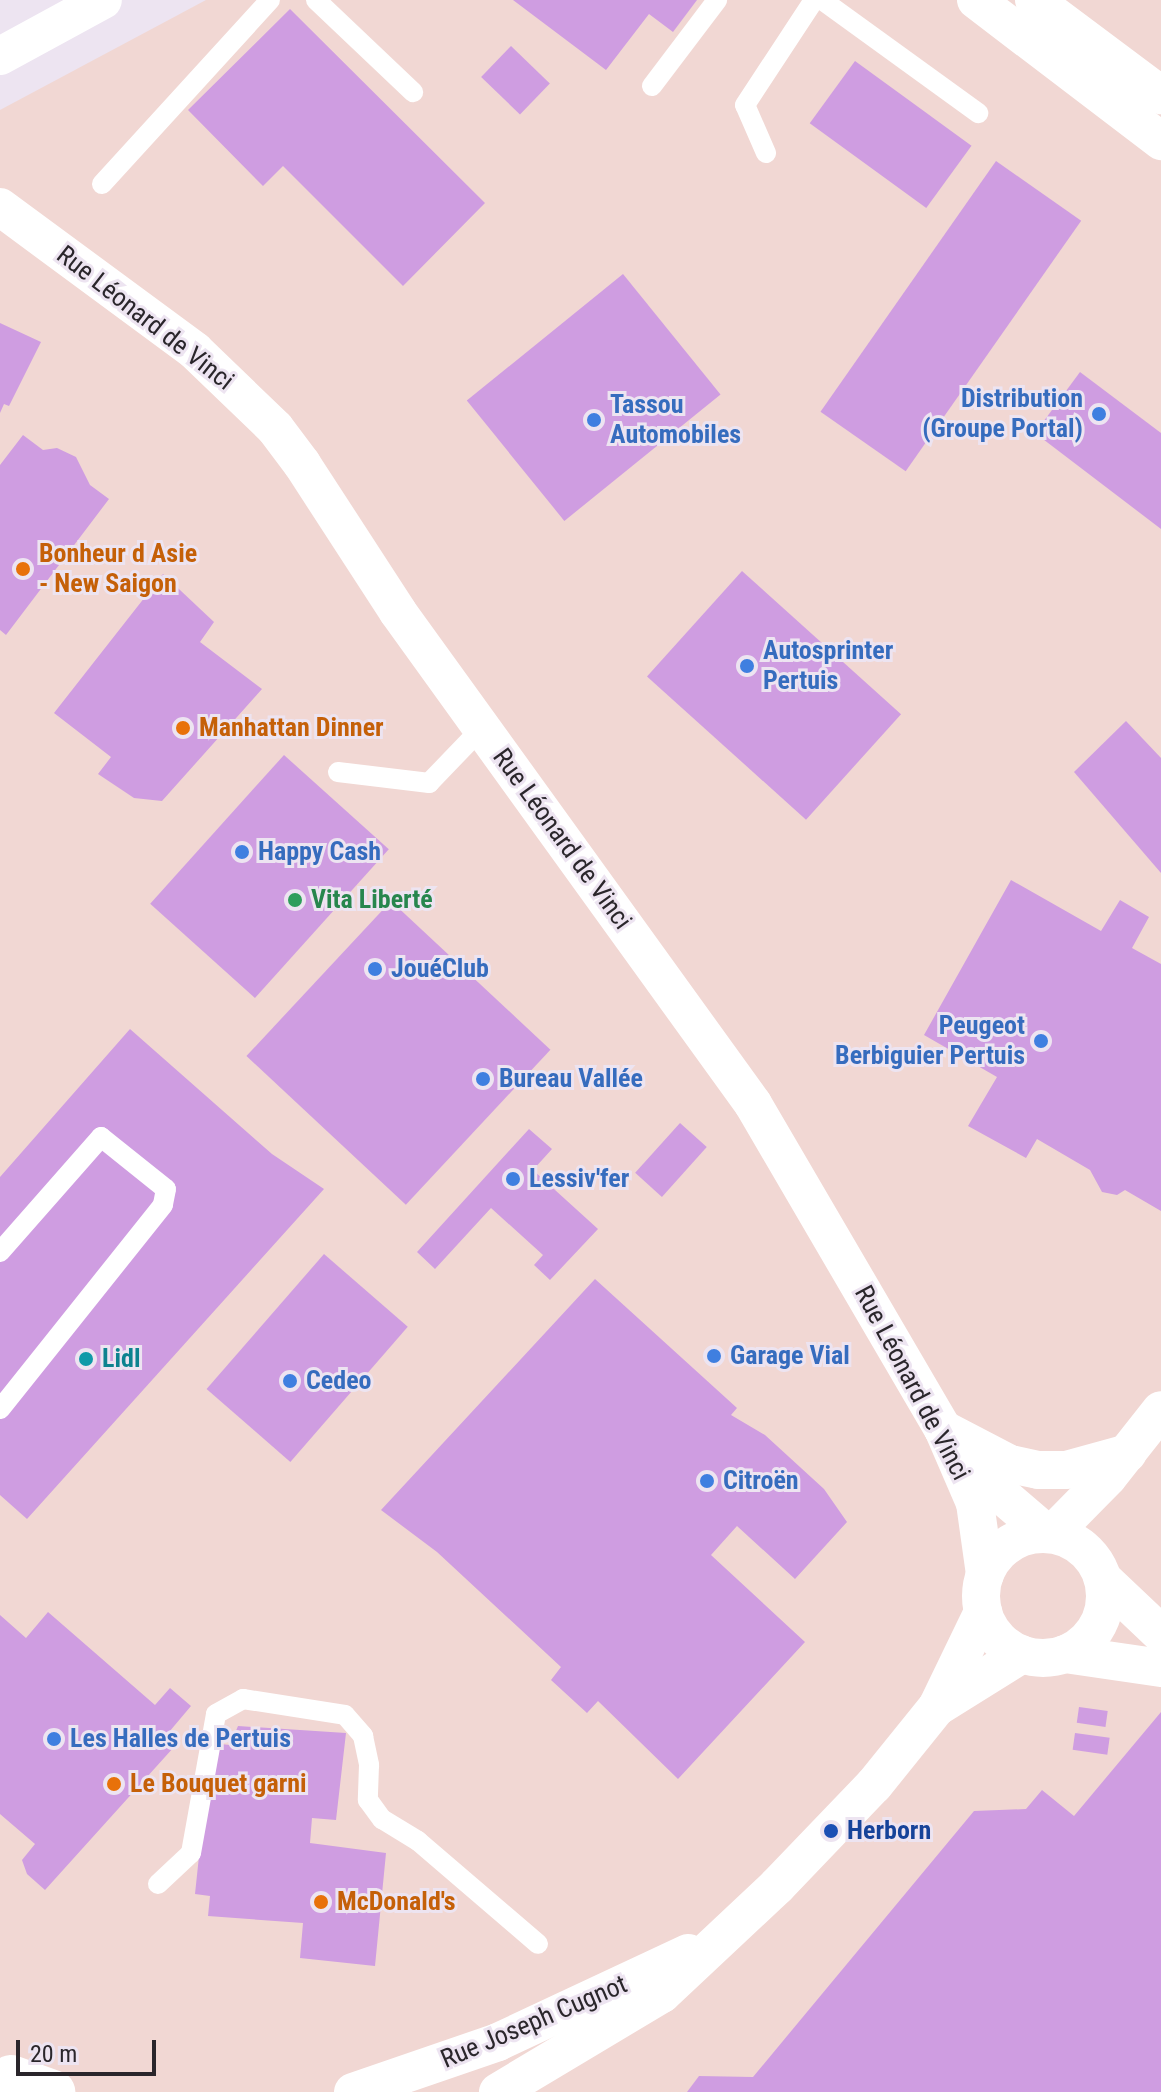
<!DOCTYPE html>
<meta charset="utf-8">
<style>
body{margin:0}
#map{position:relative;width:1161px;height:2092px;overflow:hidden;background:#ede4f1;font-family:"Roboto Condensed",sans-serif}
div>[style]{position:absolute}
.commercial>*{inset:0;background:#f1d7d3}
.building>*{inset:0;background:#cf9de1;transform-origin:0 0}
.lane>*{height:20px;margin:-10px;padding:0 10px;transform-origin:10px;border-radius:10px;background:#fff}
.street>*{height:38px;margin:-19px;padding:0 19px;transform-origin:19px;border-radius:19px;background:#fff}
.street>.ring{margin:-19px;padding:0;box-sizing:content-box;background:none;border:38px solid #fff;border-radius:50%}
.secondary>*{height:44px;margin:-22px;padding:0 22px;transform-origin:22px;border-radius:22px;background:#fff}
.dots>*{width:22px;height:22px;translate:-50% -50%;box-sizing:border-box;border:4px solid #ede4f1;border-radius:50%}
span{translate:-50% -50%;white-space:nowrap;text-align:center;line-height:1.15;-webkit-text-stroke:6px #ede4f1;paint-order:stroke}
.street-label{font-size:26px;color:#2a262b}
.shop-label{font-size:26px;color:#366cbe;font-weight:700}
.right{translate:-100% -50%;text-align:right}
.left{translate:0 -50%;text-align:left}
.food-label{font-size:26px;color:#c56008;font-weight:700}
.leisure-label{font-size:26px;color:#27864d;font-weight:700}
.culture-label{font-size:26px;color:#0d838f;font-weight:700}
.transit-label{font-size:26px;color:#164399;font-weight:700}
.scale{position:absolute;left:16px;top:2040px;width:140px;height:36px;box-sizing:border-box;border:4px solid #2a262b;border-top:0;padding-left:10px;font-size:24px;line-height:28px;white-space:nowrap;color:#2a262b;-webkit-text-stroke:6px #ede4f1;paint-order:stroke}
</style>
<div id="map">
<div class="commercial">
<div style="clip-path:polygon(206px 0,1161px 0,1161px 2092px,0 2092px,0 110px)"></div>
</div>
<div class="building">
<div style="clip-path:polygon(513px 0,697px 0,673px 32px,649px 14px,606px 70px)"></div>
<div style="clip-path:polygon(290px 9px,485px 203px,403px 286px,283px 166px,263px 186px,188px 110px)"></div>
<div style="left:511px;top:46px;width:54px;height:43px;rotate:44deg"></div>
<div style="left:855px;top:61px;width:144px;height:77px;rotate:36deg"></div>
<div style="left:996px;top:161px;width:104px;height:306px;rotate:35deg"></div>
<div style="left:623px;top:274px;width:155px;height:201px;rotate:51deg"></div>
<div style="clip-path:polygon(0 323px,41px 342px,9px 406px,4px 404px,0 413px)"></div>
<div style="clip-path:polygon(1080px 372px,1161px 433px,1161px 529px,1035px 433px)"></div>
<div style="clip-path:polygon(23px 435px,43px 450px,57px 448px,76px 457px,90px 485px,109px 499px,6px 635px,0 630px,0 465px)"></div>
<div style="left:742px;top:571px;width:214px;height:142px;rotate:42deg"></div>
<div style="clip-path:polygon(163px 574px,214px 622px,200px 642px,262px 689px,162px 801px,134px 798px,98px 774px,111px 757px,54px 713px)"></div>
<div style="clip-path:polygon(1126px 721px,1161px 758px,1161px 873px,1074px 772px)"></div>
<div style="left:284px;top:755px;width:141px;height:200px;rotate:42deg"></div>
<div style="clip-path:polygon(1011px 880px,1101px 931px,1120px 900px,1149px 917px,1132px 948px,1161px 964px,1161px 1211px,1125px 1190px,1117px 1195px,1102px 1192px,1090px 1170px,1037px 1139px,1026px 1158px,968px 1126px,997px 1077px,924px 1035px)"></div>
<div style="left:391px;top:901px;width:218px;height:212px;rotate:43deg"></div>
<div style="clip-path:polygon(130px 1029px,272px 1154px,324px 1189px,27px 1519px,0 1495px,0 1177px)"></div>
<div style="left:680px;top:1123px;width:36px;height:67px;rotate:42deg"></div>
<div style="clip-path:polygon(529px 1129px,552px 1149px,533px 1170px,598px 1229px,550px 1280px,534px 1265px,543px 1255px,491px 1208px,435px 1269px,417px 1252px)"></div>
<div style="left:324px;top:1254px;width:111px;height:179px;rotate:41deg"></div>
<div style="clip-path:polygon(595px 1279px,737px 1408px,731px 1415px,765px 1435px,824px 1489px,847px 1522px,795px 1579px,737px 1526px,711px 1555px,805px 1642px,678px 1779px,598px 1701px,587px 1713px,551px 1680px,561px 1667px,437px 1552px,381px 1510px)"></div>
<div style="clip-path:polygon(48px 1612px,155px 1705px,170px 1688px,191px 1706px,164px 1738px,174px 1747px,45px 1890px,27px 1874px,22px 1860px,35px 1844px,0 1814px,0 1615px,26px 1638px)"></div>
<div style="left:1079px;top:1707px;width:29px;height:16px;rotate:8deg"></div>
<div style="clip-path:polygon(1161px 1712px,1161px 2092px,687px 2092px,699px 2076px,753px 2077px,974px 1811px,1026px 1809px,1042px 1790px,1074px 1816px)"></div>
<div style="clip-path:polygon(238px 1726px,346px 1733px,336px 1820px,312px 1818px,310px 1843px,386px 1853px,375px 1966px,300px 1958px,303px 1923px,208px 1916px,210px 1896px,195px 1894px,211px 1743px,230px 1745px)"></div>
<div style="left:1075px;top:1733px;width:35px;height:17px;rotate:8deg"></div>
</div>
<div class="lane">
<div style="left:316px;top:0;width:134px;rotate:43.5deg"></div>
<div style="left:822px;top:0;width:193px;rotate:35.9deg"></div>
<div style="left:652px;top:86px;width:108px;rotate:-52.9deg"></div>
<div style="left:766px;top:153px;width:52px;rotate:-113.6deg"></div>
<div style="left:745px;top:105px;width:126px;rotate:-56.7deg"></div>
<div style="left:102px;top:184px;width:249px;rotate:-47.6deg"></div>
<div style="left:338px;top:772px;width:92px;rotate:6.9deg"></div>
<div style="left:429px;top:783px;width:76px;rotate:-46.1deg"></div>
<div style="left:0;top:1252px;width:153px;rotate:-48.7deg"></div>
<div style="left:101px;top:1137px;width:83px;rotate:38.7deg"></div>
<div style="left:166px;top:1189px;width:16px;rotate:101deg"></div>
<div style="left:163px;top:1205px;width:261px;rotate:128.6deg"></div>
<div style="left:158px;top:1884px;width:45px;rotate:-43.2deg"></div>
<div style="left:191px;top:1853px;width:141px;rotate:-79.8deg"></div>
<div style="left:216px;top:1714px;width:31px;rotate:-29deg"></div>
<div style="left:243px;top:1699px;width:103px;rotate:8.9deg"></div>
<div style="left:345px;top:1715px;width:28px;rotate:49deg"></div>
<div style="left:363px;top:1736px;width:30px;rotate:78deg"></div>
<div style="left:369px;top:1765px;width:35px;rotate:92deg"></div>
<div style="left:368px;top:1800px;width:24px;rotate:54deg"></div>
<div style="left:382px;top:1819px;width:42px;rotate:31.4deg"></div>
<div style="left:418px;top:1841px;width:158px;rotate:40.6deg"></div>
</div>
<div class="street">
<div style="left:976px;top:0;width:233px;rotate:37.3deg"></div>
<div style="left:1034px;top:0;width:159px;rotate:36.8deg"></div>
<div style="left:0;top:56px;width:117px;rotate:-28.5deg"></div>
<div style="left:0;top:207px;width:242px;rotate:36.4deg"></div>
<div style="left:195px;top:351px;width:111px;rotate:43.9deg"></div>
<div style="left:275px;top:428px;width:45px;rotate:53.1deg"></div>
<div style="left:302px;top:464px;width:176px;rotate:57deg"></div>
<div style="left:398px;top:612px;width:607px;rotate:54.19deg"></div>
<div style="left:753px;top:1104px;width:376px;rotate:59.7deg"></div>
<div style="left:943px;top:1429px;width:81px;rotate:66.6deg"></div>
<div style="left:975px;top:1503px;width:72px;rotate:82deg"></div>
<div style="left:943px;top:1429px;width:76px;rotate:27.6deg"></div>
<div style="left:1010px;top:1464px;width:29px;rotate:12deg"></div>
<div style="left:1038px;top:1470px;width:28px"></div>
<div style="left:1066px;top:1470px;width:64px;rotate:-15.3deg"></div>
<div style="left:966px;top:1455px;width:57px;rotate:47.9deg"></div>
<div style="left:1004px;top:1497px;width:55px;rotate:40.6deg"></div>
<div style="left:1053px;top:1533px;width:78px;rotate:-45.5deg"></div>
<div style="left:1108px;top:1477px;width:85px;rotate:-51.7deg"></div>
<div class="ring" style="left:981px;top:1534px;width:86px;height:86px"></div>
<div style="left:1103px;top:1579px;width:80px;rotate:43.5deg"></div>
<div style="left:1065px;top:1654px;width:97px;rotate:8.3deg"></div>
<div style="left:937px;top:1707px;width:100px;rotate:-31.9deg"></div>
<div style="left:353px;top:2092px;width:153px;rotate:-19deg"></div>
<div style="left:498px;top:2042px;width:210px;rotate:-25.1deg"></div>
<div style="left:498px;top:2092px;width:191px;rotate:-30.9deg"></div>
<div style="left:662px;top:1994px;width:158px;rotate:-43.2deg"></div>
<div style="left:777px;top:1886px;width:140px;rotate:-46.2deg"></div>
<div style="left:874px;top:1785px;width:100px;rotate:-51.1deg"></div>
<div style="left:937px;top:1707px;width:106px;rotate:-64.2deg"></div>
</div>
<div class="secondary">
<div style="left:11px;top:2077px;width:45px;rotate:19.7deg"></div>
</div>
<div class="dots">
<div style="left:1099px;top:414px;background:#3f7fe0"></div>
<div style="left:594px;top:420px;background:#3f7fe0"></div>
<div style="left:23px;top:569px;background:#e8710a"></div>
<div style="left:747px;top:666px;background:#3f7fe0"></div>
<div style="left:183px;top:728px;background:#e8710a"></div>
<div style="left:242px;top:852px;background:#3f7fe0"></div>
<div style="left:295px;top:900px;background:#2e9e5b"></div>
<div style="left:375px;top:969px;background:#3f7fe0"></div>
<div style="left:1041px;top:1041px;background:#3f7fe0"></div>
<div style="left:483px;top:1079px;background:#3f7fe0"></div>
<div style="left:513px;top:1179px;background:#3f7fe0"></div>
<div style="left:714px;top:1356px;background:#3f7fe0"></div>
<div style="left:86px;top:1359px;background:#0f9aa8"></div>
<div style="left:290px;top:1381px;background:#3f7fe0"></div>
<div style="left:707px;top:1481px;background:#3f7fe0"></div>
<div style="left:54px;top:1739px;background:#3f7fe0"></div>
<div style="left:114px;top:1784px;background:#e8710a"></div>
<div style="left:831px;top:1831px;background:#1a4fb4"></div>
<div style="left:321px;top:1902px;background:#e8710a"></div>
</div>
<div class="street-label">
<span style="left:145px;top:318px;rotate:38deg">Rue Léonard de Vinci</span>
<span style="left:562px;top:839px;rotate:54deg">Rue Léonard de Vinci</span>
<span style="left:912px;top:1383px;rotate:62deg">Rue Léonard de Vinci</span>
<span style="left:534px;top:2022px;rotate:-23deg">Rue Joseph Cugnot</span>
</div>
<div class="shop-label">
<span class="right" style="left:1083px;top:414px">Distribution<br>(Groupe Portal)</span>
<span class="left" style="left:610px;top:420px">Tassou<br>Automobiles</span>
<span class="left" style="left:763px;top:666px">Autosprinter<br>Pertuis</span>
<span class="left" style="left:258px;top:852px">Happy Cash</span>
<span class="left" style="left:391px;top:969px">JouéClub</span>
<span class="right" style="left:1025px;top:1041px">Peugeot<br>Berbiguier Pertuis</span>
<span class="left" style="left:499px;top:1079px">Bureau Vallée</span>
<span class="left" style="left:529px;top:1179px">Lessiv'fer</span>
<span class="left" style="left:730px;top:1356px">Garage Vial</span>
<span class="left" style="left:306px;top:1381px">Cedeo</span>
<span class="left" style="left:723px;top:1481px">Citroën</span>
<span class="left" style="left:70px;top:1739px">Les Halles de Pertuis</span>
</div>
<div class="food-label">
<span class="left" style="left:39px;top:569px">Bonheur d Asie<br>- New Saigon</span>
<span class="left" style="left:199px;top:728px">Manhattan Dinner</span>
<span class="left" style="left:130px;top:1784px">Le Bouquet garni</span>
<span class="left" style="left:337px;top:1902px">McDonald's</span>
</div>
<div class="leisure-label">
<span class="left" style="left:311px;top:900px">Vita Liberté</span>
</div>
<div class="culture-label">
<span class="left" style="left:102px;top:1359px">Lidl</span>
</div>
<div class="transit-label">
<span class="left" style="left:847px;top:1831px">Herborn</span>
</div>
<div class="scale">20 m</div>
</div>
